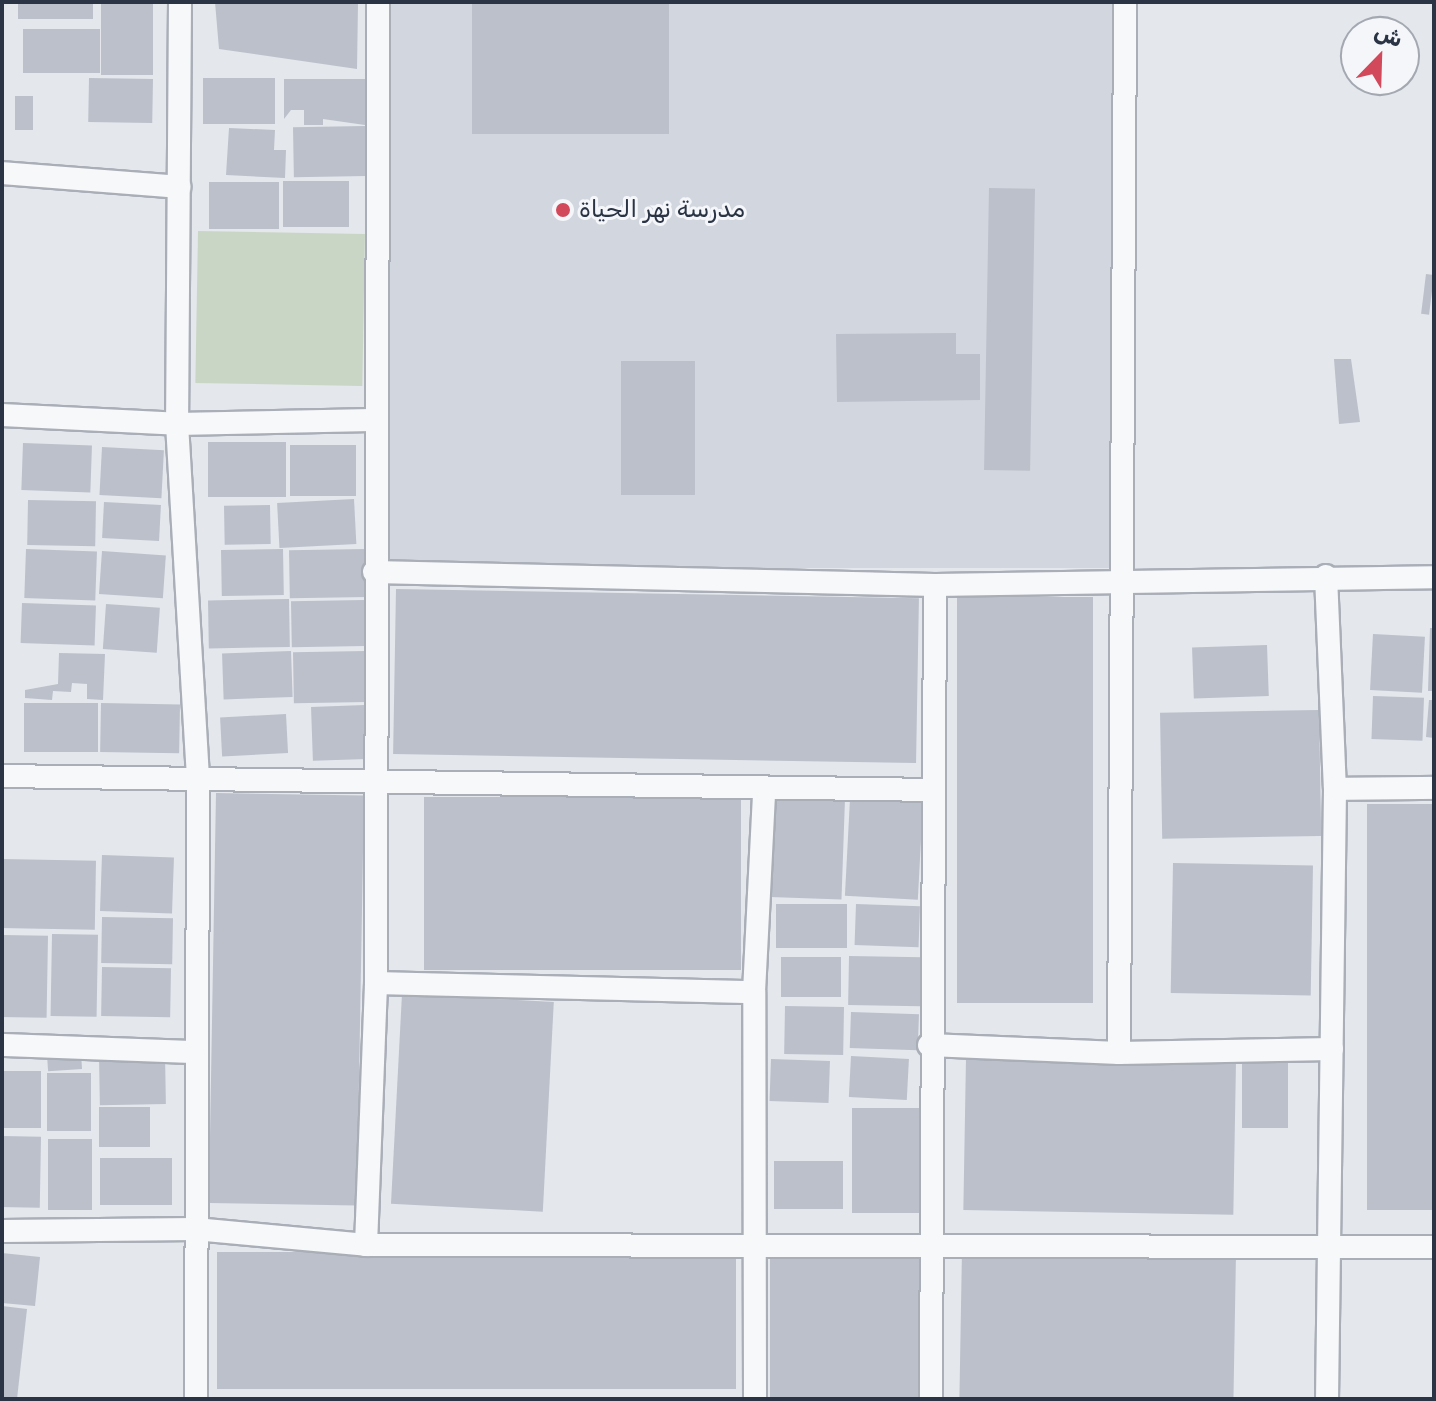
<!DOCTYPE html>
<meta charset="utf-8">
<style>
body{margin:0}
#map{position:relative;width:1436px;height:1401px;overflow:hidden;background:#e4e7ec;font-family:Rubik,"Noto Naskh Arabic",sans-serif}
div>[style]{position:absolute}
.built>*{inset:0;background:#d2d6de;transform-origin:0 0}
.green>*{inset:0;background:#c9d6c5;transform-origin:0 0}
.building>*{inset:0;background:#bbc0ca;transform-origin:0 0}
.roads{filter:drop-shadow(2px 0 #a9aeb7) drop-shadow(-2px 0 #a9aeb7) drop-shadow(0 2px #a9aeb7) drop-shadow(0 -2px #a9aeb7)}
.minor>*{height:22px;margin:-11px;padding:0 11px;transform-origin:11px;border-radius:11px;background:#f7f8fa}
.dots>*{width:22px;height:22px;translate:-50% -50%;box-sizing:border-box;border:4px solid #f4f6f9;border-radius:50%}
span{translate:-50% -50%;white-space:nowrap;text-align:center;line-height:1.15;-webkit-text-stroke:6px #f4f6f9;paint-order:stroke}
.poi-label{font-size:24px;color:#2b3445}
.left{translate:0 -50%;text-align:left}
.frame{position:absolute;inset:0;border:4px solid #2b3445;pointer-events:none}
.north{position:absolute;left:1340px;top:16px;width:80px;height:80px;box-sizing:border-box;background:#f4f6f9;border:2px solid #a4a8b1;border-radius:50%;rotate:23deg;font-size:22px;font-weight:700;line-height:32px;text-align:center;color:#2b3445}
.north::after{content:'';display:block;margin:auto;width:28px;height:36px;background:#d1495b;clip-path:polygon(50% 0,100% 100%,50% 72%,0 100%)}
</style>
<div id="map">
<div class="built">
<div style="left:383px;top:2px;width:736px;height:566px"></div>
</div>
<div class="green">
<div style="left:198px;top:231px;width:167px;height:152px;rotate:1deg"></div>
</div>
<div class="building">
<div style="left:18px;top:2px;width:75px;height:17px"></div>
<div style="left:101px;top:2px;width:52px;height:73px"></div>
<div style="clip-path:polygon(215px 2px,358px 2px,357px 69px,219px 49px)"></div>
<div style="left:472px;top:2px;width:197px;height:132px"></div>
<div style="left:100px;top:29px;width:44px;height:77px;rotate:90deg"></div>
<div style="left:89px;top:78px;width:64px;height:44px;rotate:1deg"></div>
<div style="left:203px;top:78px;width:72px;height:46px"></div>
<div style="clip-path:polygon(284px 79px,365px 79px,365px 125px,323px 119px,323px 125px,304px 125px,304px 110px,291px 110px,284px 119px)"></div>
<div style="left:15px;top:96px;width:18px;height:34px"></div>
<div style="left:365px;top:126px;width:50px;height:72px;rotate:89deg"></div>
<div style="clip-path:polygon(229px 128px,275px 130px,274px 150px,286px 150px,285px 178px,226px 175px)"></div>
<div style="left:283px;top:181px;width:66px;height:46px"></div>
<div style="left:209px;top:182px;width:70px;height:47px"></div>
<div style="left:989px;top:188px;width:46px;height:282px;rotate:1deg"></div>
<div style="left:1426px;top:274px;width:8px;height:40px;rotate:7deg"></div>
<div style="clip-path:polygon(956px 333px,956px 354px,980px 354px,980px 400px,837px 402px,836px 334px)"></div>
<div style="clip-path:polygon(1334px 359px,1351px 359px,1360px 422px,1339px 424px)"></div>
<div style="left:621px;top:361px;width:74px;height:134px"></div>
<div style="left:208px;top:442px;width:78px;height:55px"></div>
<div style="left:23px;top:443px;width:69px;height:47px;rotate:2deg"></div>
<div style="left:356px;top:445px;width:51px;height:66px;rotate:90deg"></div>
<div style="left:102px;top:447px;width:62px;height:48px;rotate:3deg"></div>
<div style="left:354px;top:499px;width:45px;height:77px;rotate:87deg"></div>
<div style="left:28px;top:500px;width:68px;height:45px;rotate:1deg"></div>
<div style="left:104px;top:502px;width:57px;height:36px;rotate:3deg"></div>
<div style="left:270px;top:505px;width:39px;height:46px;rotate:89deg"></div>
<div style="left:26px;top:549px;width:71px;height:49px;rotate:2deg"></div>
<div style="left:283px;top:549px;width:46px;height:62px;rotate:89deg"></div>
<div style="left:366px;top:549px;width:48px;height:77px;rotate:89deg"></div>
<div style="left:102px;top:551px;width:64px;height:43px;rotate:4deg"></div>
<div style="left:396px;top:589px;width:523px;height:165px;rotate:1deg"></div>
<div style="left:1093px;top:597px;width:406px;height:136px;rotate:90deg"></div>
<div style="left:289px;top:599px;width:48px;height:81px;rotate:89deg"></div>
<div style="left:364px;top:600px;width:46px;height:73px;rotate:89deg"></div>
<div style="left:22px;top:603px;width:74px;height:40px;rotate:2deg"></div>
<div style="left:106px;top:604px;width:54px;height:45px;rotate:4deg"></div>
<div style="clip-path:polygon(1430px 628px,1434px 628px,1434px 691px,1428px 691px)"></div>
<div style="left:1373px;top:634px;width:52px;height:56px;rotate:3deg"></div>
<div style="left:1267px;top:645px;width:51px;height:75px;rotate:88deg"></div>
<div style="left:291px;top:651px;width:46px;height:69px;rotate:88deg"></div>
<div style="left:366px;top:651px;width:51px;height:73px;rotate:89deg"></div>
<div style="clip-path:polygon(59px 653px,105px 654px,103px 700px,87px 699px,87px 684px,72px 683px,71px 692px,53px 691px,52px 700px,25px 698px,25px 690px,58px 684px)"></div>
<div style="left:1373px;top:696px;width:51px;height:43px;rotate:2deg"></div>
<div style="clip-path:polygon(1429px 700px,1434px 700px,1434px 738px,1426px 737px)"></div>
<div style="left:24px;top:703px;width:74px;height:49px"></div>
<div style="left:101px;top:703px;width:79px;height:49px;rotate:1deg"></div>
<div style="left:365px;top:705px;width:54px;height:54px;rotate:88deg"></div>
<div style="left:1319px;top:710px;width:126px;height:159px;rotate:89deg"></div>
<div style="left:286px;top:714px;width:39px;height:66px;rotate:87deg"></div>
<div style="left:216px;top:793px;width:148px;height:410px;rotate:1deg"></div>
<div style="left:424px;top:797px;width:317px;height:173px"></div>
<div style="left:774px;top:797px;width:71px;height:100px;rotate:2deg"></div>
<div style="left:850px;top:799px;width:73px;height:97px;rotate:3deg"></div>
<div style="left:1367px;top:804px;width:67px;height:406px"></div>
<div style="left:102px;top:855px;width:72px;height:56px;rotate:2deg"></div>
<div style="left:2px;top:859px;width:94px;height:69px;rotate:1deg"></div>
<div style="left:1173px;top:863px;width:140px;height:130px;rotate:1deg"></div>
<div style="left:776px;top:904px;width:71px;height:44px"></div>
<div style="left:856px;top:904px;width:64px;height:41px;rotate:2deg"></div>
<div style="left:102px;top:917px;width:71px;height:46px;rotate:1deg"></div>
<div style="left:52px;top:934px;width:46px;height:82px;rotate:1deg"></div>
<div style="left:2px;top:935px;width:46px;height:82px;rotate:1deg"></div>
<div style="left:849px;top:956px;width:73px;height:49px;rotate:1deg"></div>
<div style="left:781px;top:957px;width:60px;height:40px"></div>
<div style="left:102px;top:967px;width:69px;height:49px;rotate:1deg"></div>
<div style="left:402px;top:994px;width:152px;height:210px;rotate:3deg"></div>
<div style="left:785px;top:1006px;width:59px;height:48px;rotate:1deg"></div>
<div style="left:851px;top:1012px;width:68px;height:36px;rotate:2deg"></div>
<div style="left:1242px;top:1051px;width:46px;height:77px"></div>
<div style="left:81px;top:1054px;width:15px;height:34px;rotate:86deg"></div>
<div style="left:165px;top:1054px;width:50px;height:66px;rotate:89deg"></div>
<div style="left:851px;top:1056px;width:58px;height:41px;rotate:3deg"></div>
<div style="left:966px;top:1058px;width:270px;height:152px;rotate:1deg"></div>
<div style="left:771px;top:1059px;width:59px;height:42px;rotate:2deg"></div>
<div style="left:2px;top:1071px;width:39px;height:57px"></div>
<div style="left:47px;top:1073px;width:44px;height:58px"></div>
<div style="left:99px;top:1107px;width:51px;height:40px"></div>
<div style="left:852px;top:1108px;width:67px;height:105px"></div>
<div style="left:2px;top:1136px;width:39px;height:71px;rotate:1deg"></div>
<div style="left:92px;top:1139px;width:71px;height:44px;rotate:90deg"></div>
<div style="left:100px;top:1158px;width:72px;height:47px"></div>
<div style="left:843px;top:1161px;width:48px;height:69px;rotate:90deg"></div>
<div style="left:962px;top:1250px;width:274px;height:149px;rotate:1deg"></div>
<div style="left:217px;top:1252px;width:519px;height:137px"></div>
<div style="clip-path:polygon(2px 1253px,40px 1257px,35px 1306px,2px 1303px)"></div>
<div style="left:770px;top:1256px;width:150px;height:143px"></div>
<div style="clip-path:polygon(2px 1306px,27px 1309px,17px 1399px,2px 1399px)"></div>
</div>
<div class="roads">
<div class="minor">
<div style="left:180px;top:2px;width:422px;rotate:90.4deg"></div>
<div style="left:177px;top:424px;width:353px;rotate:86.6deg"></div>
<div style="left:198px;top:776px;width:623px;rotate:90.18deg"></div>
<div style="left:2px;top:173px;width:178px;rotate:4.5deg"></div>
<div style="left:2px;top:415px;width:175px;rotate:2.9deg"></div>
<div style="left:177px;top:424px;width:195px;rotate:-1.2deg"></div>
<div style="left:374px;top:572px;width:561px;rotate:1.33deg"></div>
<div style="left:935px;top:585px;width:499px;rotate:-0.9deg"></div>
<div style="left:1326px;top:576px;width:213px;rotate:87.6deg"></div>
<div style="left:1335px;top:789px;width:610px;rotate:90.75deg"></div>
<div style="left:2px;top:776px;width:928px;rotate:0.86deg"></div>
<div style="left:1335px;top:789px;width:99px;rotate:-0.6deg"></div>
<div style="left:376px;top:983px;width:378px;rotate:1.4deg"></div>
<div style="left:2px;top:1045px;width:192px;rotate:2.1deg"></div>
<div style="left:929px;top:1045px;width:190px;rotate:2.4deg"></div>
<div style="left:1119px;top:1053px;width:213px;rotate:-1.1deg"></div>
<div style="left:1119px;top:1053px;width:1051px;rotate:-89.67deg"></div>
<div style="left:2px;top:1231px;width:193px;rotate:-0.6deg"></div>
<div style="left:195px;top:1229px;width:172px;rotate:5.3deg"></div>
<div style="left:366px;top:1245px;width:1068px;rotate:0.11deg"></div>
<div style="left:366px;top:1245px;width:262px;rotate:-87.8deg"></div>
<div style="left:376px;top:983px;width:981px;rotate:-89.88deg"></div>
<div style="left:755px;top:1399px;width:407px;rotate:-90.1deg"></div>
<div style="left:754px;top:992px;width:200px;rotate:-87.1deg"></div>
<div style="left:931px;top:1399px;width:814px;rotate:-89.72deg"></div>
</div>
</div>
<div class="dots">
<div style="left:563px;top:210px;background:#d1495b"></div>
</div>
<div class="poi-label">
<span class="left" style="left:579px;top:210px">مدرسة نهر الحياة</span>
</div>
<div class="frame"></div>
<div class="north">ش</div>
</div>
